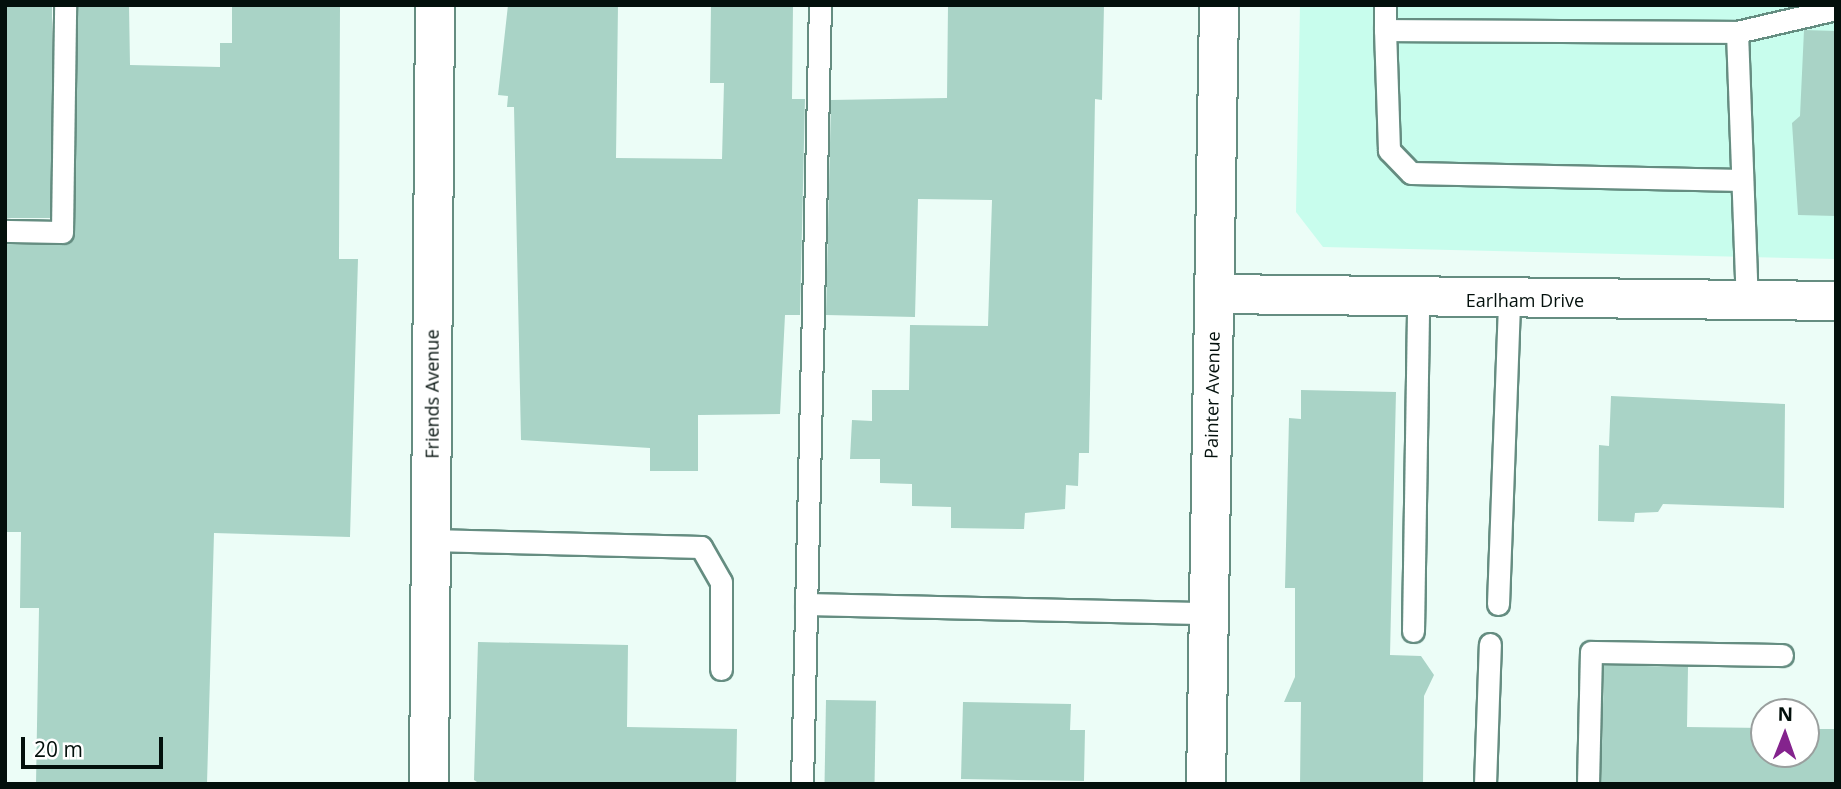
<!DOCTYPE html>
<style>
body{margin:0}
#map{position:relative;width:1841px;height:789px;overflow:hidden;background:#ecfdf7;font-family:"Open Sans",sans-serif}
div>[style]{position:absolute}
.built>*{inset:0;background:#c8fded}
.building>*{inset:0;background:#a9d3c6;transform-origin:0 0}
.roads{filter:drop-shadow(2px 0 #658d81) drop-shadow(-2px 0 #658d81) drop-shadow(0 2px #658d81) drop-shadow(0 -2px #658d81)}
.service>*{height:21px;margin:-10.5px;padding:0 10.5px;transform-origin:10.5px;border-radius:10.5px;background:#fff}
.minor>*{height:38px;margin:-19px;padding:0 19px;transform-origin:19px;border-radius:19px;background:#fff}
.secondary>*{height:38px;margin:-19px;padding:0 19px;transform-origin:19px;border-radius:19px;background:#fff}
span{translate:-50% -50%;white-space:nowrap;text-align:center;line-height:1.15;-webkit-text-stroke:7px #fff;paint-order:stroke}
.street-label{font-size:18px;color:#03100c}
.frame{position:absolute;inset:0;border:7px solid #03100c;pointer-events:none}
.north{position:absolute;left:1750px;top:698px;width:70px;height:70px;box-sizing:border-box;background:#fff;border:2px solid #9a9f9e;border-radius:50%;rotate:1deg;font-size:19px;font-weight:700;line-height:28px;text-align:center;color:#03100c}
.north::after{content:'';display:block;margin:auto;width:24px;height:32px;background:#84238d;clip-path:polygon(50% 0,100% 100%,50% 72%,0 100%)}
.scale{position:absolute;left:21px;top:737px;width:142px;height:32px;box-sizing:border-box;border:4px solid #03100c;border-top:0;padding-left:9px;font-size:21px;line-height:24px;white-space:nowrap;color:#03100c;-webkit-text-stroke:5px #fff;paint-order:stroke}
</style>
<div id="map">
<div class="built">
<div style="clip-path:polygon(1300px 5px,1836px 5px,1836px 259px,1323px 247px,1296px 212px)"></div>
</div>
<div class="building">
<div style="left:5px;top:5px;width:47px;height:213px"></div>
<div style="clip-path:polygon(78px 5px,129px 5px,130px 65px,220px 67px,220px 43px,232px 43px,232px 5px,340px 5px,339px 259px,358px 259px,350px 537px,214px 533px,207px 784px,36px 784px,39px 608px,20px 608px,21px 532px,5px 532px,5px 244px,62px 245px,74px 238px)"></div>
<div style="clip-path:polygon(508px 5px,618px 5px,616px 158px,722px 159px,724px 83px,710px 83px,711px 5px,793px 5px,792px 99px,805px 99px,800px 315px,785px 315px,780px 414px,698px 415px,698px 471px,650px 471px,650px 448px,521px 440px,514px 107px,507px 107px,508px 96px,498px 95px)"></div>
<div style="clip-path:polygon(948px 5px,1104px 5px,1102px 100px,1095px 99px,1089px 453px,1079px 453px,1078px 486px,1066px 485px,1065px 509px,1025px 513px,1024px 529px,951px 528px,951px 507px,912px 506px,912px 484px,880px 483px,880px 459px,850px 459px,852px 420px,872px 421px,872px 390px,909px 390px,910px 325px,988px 326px,992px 200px,918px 199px,915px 317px,826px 315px,831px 100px,947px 98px)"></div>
<div style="clip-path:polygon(1804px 30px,1836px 31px,1836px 216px,1798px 215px,1792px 123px,1800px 116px)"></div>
<div style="clip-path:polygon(1301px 390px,1396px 392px,1390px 655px,1421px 656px,1434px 675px,1424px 696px,1423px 784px,1300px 784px,1301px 702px,1284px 702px,1295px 677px,1295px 588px,1285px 588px,1289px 418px,1301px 419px)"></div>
<div style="clip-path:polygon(1611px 396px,1785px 404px,1784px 508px,1663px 504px,1658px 512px,1635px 513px,1634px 522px,1598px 521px,1599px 445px,1609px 446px)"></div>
<div style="clip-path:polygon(478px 642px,628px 645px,627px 727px,737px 729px,736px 784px,480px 784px,474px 780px)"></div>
<div style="clip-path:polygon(1604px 665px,1688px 667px,1687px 727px,1764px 728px,1764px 754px,1806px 754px,1806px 729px,1836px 729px,1836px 784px,1601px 784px)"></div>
<div style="left:826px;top:700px;width:50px;height:82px;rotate:1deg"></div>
<div style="clip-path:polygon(963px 702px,1071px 704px,1070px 730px,1085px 730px,1084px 781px,961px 779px)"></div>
</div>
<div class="roads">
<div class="service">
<div style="left:1385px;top:5px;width:25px;rotate:90deg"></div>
<div style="left:1737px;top:32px;width:102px;rotate:-13.1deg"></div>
<div style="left:1742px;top:180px;width:331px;rotate:-178.8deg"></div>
<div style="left:1411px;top:173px;width:32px;rotate:-134deg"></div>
<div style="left:1389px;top:150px;width:120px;rotate:-91.9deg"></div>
<div style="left:1385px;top:30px;width:352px;rotate:0.3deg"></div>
<div style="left:1737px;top:32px;width:268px;rotate:87.9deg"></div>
<div style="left:5px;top:231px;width:57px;rotate:1deg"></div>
<div style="left:62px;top:232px;width:227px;rotate:-89.2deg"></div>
<div style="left:431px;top:540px;width:270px;rotate:1.5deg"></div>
<div style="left:701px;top:547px;width:40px;rotate:60.3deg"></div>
<div style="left:721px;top:582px;width:87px;rotate:90deg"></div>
<div style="left:806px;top:604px;width:403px;rotate:1.3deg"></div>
<div style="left:1498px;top:604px;width:303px;rotate:-87.9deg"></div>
<div style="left:1413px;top:631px;width:332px;rotate:-89.1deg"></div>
<div style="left:802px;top:784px;width:779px;rotate:-88.68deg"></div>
<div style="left:1485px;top:784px;width:140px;rotate:-88deg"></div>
<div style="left:1588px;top:784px;width:132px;rotate:-88.7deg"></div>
<div style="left:1591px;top:652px;width:191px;rotate:0.9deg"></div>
</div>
<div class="minor">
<div style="left:1214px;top:294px;width:622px;rotate:0.64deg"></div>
<div style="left:429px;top:784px;width:779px;rotate:-89.56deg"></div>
</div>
<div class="secondary">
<div style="left:1206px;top:784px;width:779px;rotate:-89.04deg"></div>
</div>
</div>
<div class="street-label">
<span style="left:1525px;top:300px">Earlham Drive</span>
<span style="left:432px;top:394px;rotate:-90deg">Friends Avenue</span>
<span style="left:1212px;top:395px;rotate:-89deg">Painter Avenue</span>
</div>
<div class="frame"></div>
<div class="north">N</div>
<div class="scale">20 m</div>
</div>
